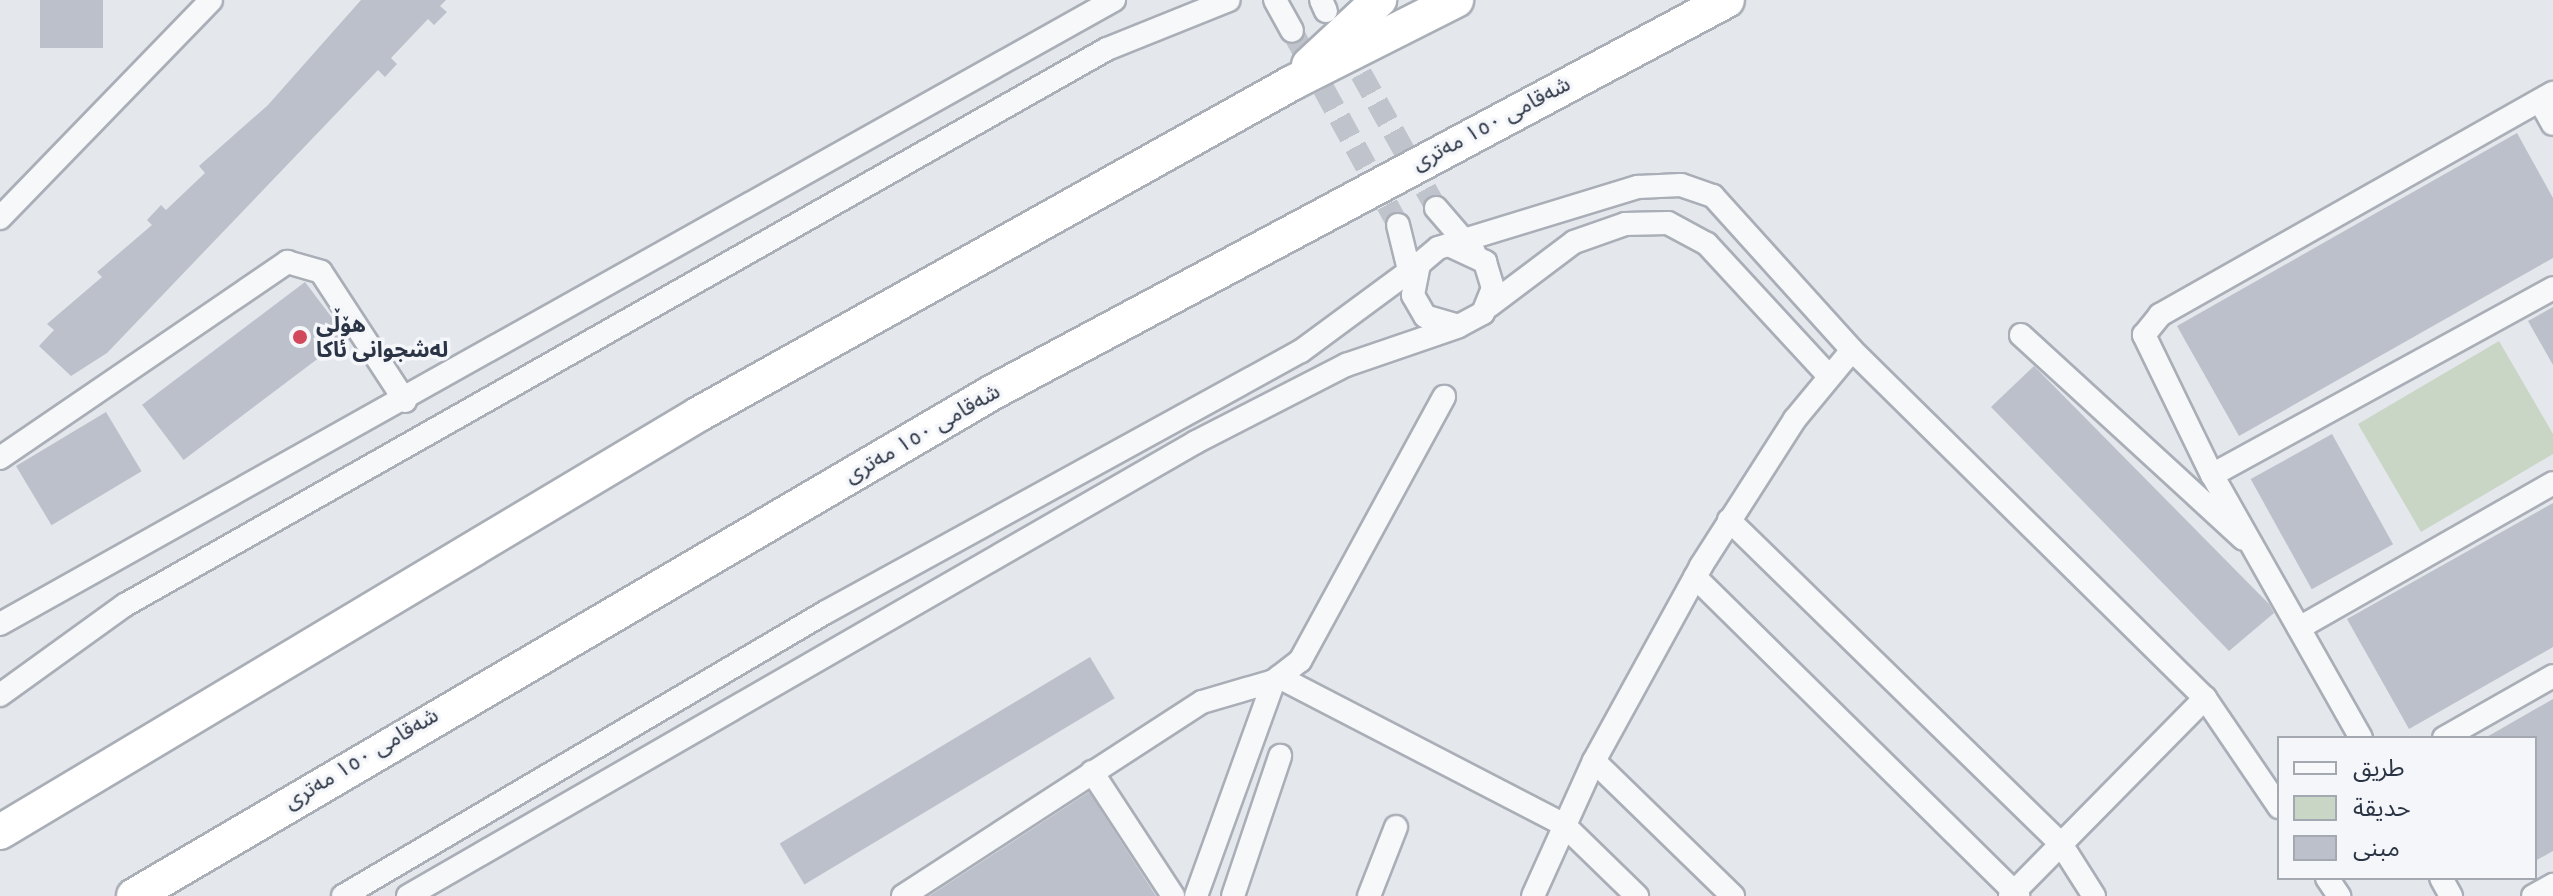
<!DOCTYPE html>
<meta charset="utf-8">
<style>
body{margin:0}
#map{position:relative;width:2553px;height:896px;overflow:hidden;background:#e4e7ec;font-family:"Fira Sans","Noto Sans Arabic",sans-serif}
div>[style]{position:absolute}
.green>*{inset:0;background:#c9d6c5}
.building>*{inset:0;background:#bbc0ca;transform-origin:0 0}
.minor-tunnel>*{height:22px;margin-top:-11px;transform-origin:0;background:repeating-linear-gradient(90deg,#bfc3cb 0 22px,transparent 0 33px)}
.roads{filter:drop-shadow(2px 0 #a9aeb7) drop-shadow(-2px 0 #a9aeb7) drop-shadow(0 2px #a9aeb7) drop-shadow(0 -2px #a9aeb7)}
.minor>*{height:22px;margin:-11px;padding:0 11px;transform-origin:11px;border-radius:11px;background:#f7f8fa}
.highway>*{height:34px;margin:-17px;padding:0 17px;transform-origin:17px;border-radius:17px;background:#fff}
.dots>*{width:22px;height:22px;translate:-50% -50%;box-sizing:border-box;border:4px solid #f4f6f9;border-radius:50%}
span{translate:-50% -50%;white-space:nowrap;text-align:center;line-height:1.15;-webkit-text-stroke:7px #f4f6f9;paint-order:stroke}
.street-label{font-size:22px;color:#2b3445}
.poi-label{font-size:22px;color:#2b3445;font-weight:700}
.left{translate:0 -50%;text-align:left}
.legend{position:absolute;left:2277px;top:736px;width:260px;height:144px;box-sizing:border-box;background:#f4f6f9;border:2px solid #a4a8b1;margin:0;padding:10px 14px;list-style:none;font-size:24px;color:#2b3445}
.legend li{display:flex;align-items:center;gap:16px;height:40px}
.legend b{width:40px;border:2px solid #a4a8b1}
</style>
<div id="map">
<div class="green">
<div style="clip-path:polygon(2499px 341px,2553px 434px,2553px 454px,2421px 532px,2358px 424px)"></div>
</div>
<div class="building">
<div style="left:40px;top:0;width:63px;height:48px"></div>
<div style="clip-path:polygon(361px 0,446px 0,440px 6px,447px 12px,434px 25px,428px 19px,391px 58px,397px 64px,385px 77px,378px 70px,107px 353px,71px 376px,39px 346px,54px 330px,47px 324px,102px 277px,97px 272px,152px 225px,147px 220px,161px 205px,166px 210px,205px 173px,199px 166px,268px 105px)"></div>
<div style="clip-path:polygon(2517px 133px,2553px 198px,2553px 258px,2239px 436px,2177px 326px)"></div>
<div style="left:305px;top:282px;width:69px;height:204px;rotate:53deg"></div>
<div style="clip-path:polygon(2553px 307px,2553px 365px,2528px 321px)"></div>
<div style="clip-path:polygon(2034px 366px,2269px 604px,2274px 613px,2229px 651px,1991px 407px)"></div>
<div style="left:106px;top:412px;width:69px;height:105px;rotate:59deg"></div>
<div style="left:2332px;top:434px;width:126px;height:93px;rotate:61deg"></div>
<div style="clip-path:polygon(2553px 503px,2553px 647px,2409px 729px,2347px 619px)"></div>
<div style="left:1090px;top:657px;width:48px;height:362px;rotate:59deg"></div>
<div style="clip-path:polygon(2553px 699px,2553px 851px,2535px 861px,2535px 738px,2485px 738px)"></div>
<div style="clip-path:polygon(1089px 792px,1156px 896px,929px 896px)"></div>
</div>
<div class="minor-tunnel">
<div style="left:1292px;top:31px;width:221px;rotate:61.3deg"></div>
<div style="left:1345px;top:45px;width:187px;rotate:60.8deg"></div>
</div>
<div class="roads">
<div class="minor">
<div style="left:1275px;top:0;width:35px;rotate:61deg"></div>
<div style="left:1321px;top:0;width:12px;rotate:66deg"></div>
<div style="left:2540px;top:101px;width:26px;rotate:61deg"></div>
<div style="left:1436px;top:208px;width:58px;rotate:49.2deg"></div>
<div style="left:0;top:218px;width:303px;rotate:-45.9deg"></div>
<div style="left:1398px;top:225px;width:59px;rotate:76.2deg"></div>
<div style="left:1451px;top:246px;width:38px;rotate:25deg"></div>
<div style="left:1485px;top:262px;width:27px;rotate:73deg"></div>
<div style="left:1493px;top:288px;width:27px;rotate:112deg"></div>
<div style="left:1483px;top:313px;width:27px;rotate:152deg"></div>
<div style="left:1459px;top:326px;width:35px;rotate:-164deg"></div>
<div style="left:1425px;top:316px;width:24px;rotate:-120deg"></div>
<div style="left:1413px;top:295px;width:32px;rotate:-79deg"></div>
<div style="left:1419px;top:264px;width:25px;rotate:-40deg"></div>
<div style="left:1438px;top:248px;width:209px;rotate:-17deg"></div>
<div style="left:1638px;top:187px;width:43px;rotate:-2.7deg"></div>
<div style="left:1681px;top:185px;width:34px;rotate:19deg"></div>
<div style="left:1713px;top:196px;width:207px;rotate:47.9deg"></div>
<div style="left:1852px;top:350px;width:496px;rotate:44.6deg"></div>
<div style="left:2205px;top:698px;width:132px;rotate:55.8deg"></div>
<div style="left:1489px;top:306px;width:106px;rotate:-37deg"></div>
<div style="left:1574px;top:242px;width:54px;rotate:-19.4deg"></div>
<div style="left:1625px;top:224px;width:43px;rotate:-1.3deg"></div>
<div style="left:1668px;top:223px;width:44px;rotate:28.3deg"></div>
<div style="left:1707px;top:244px;width:177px;rotate:47.3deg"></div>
<div style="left:2021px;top:335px;width:302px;rotate:42.5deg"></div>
<div style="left:0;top:458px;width:348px;rotate:-34.3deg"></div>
<div style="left:287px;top:262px;width:35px;rotate:16deg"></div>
<div style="left:321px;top:272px;width:154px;rotate:56.9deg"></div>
<div style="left:2212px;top:475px;width:389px;rotate:-28.7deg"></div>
<div style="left:1729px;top:520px;width:464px;rotate:44.3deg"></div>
<div style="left:2061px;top:844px;width:62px;rotate:57.6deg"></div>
<div style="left:1695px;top:577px;width:454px;rotate:44.6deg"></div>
<div style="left:0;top:624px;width:1277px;rotate:-29.26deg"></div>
<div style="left:2299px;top:628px;width:292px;rotate:-29.7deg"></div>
<div style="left:1279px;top:677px;width:321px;rotate:27.4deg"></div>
<div style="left:1564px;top:825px;width:102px;rotate:44.2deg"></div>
<div style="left:0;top:695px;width:154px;rotate:-35.8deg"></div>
<div style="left:125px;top:605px;width:1128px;rotate:-29.52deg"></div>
<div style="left:1107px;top:49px;width:131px;rotate:-21.9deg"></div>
<div style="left:2361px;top:738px;width:302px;rotate:-119.5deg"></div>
<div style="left:2212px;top:475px;width:156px;rotate:-115.9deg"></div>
<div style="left:2144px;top:335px;width:26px;rotate:-51deg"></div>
<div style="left:2160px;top:315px;width:451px;rotate:-29.5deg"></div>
<div style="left:2444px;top:738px;width:125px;rotate:-29.6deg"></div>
<div style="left:1594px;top:761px;width:194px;rotate:44.2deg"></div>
<div style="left:1092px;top:772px;width:148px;rotate:56.8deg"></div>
<div style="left:2327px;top:878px;width:22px;rotate:56deg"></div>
<div style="left:2441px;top:878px;width:21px;rotate:61deg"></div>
<div style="left:343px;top:896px;width:560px;rotate:-30.46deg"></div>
<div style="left:826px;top:612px;width:542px;rotate:-28.79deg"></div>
<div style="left:1301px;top:351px;width:147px;rotate:-36.4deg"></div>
<div style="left:408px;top:896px;width:909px;rotate:-29.95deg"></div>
<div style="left:1196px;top:442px;width:169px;rotate:-27.2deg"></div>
<div style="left:1346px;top:365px;width:117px;rotate:-18.9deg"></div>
<div style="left:903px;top:896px;width:356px;rotate:-33deg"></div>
<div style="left:1202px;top:702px;width:75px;rotate:-16.3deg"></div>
<div style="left:1274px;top:681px;width:33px;rotate:-38deg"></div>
<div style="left:1300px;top:661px;width:301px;rotate:-61.4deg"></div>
<div style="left:1196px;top:896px;width:229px;rotate:-70.1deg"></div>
<div style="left:1233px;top:896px;width:148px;rotate:-71.4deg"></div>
<div style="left:1369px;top:896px;width:74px;rotate:-68.6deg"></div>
<div style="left:1533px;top:896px;width:148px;rotate:-65.7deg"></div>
<div style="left:1594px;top:761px;width:222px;rotate:-61.2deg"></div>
<div style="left:1701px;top:566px;width:174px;rotate:-57.4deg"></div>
<div style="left:1795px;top:419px;width:89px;rotate:-50.4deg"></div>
<div style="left:2010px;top:896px;width:278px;rotate:-45.4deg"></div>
<div style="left:2533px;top:896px;width:23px;rotate:-29deg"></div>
</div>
<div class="highway">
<div style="left:1309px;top:65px;width:96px;rotate:-42.9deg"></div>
<div style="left:0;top:832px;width:814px;rotate:-30.88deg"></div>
<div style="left:699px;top:414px;width:679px;rotate:-29.17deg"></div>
<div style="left:1292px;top:83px;width:184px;rotate:-26.8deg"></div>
<div style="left:134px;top:896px;width:996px;rotate:-30.4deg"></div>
<div style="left:993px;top:392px;width:832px;rotate:-28.1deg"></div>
</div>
</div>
<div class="dots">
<div style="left:300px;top:337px;background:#d1495b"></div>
</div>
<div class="street-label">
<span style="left:1491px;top:123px;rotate:-28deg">شەقامی ١٥٠ مەتری</span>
<span style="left:922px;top:433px;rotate:-30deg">شەقامی ١٥٠ مەتری</span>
<span style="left:361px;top:758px;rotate:-31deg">شەقامی ١٥٠ مەتری</span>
</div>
<div class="poi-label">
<span class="left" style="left:316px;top:337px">هۆڵی<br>لەشجوانی ئاکا</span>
</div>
<ul class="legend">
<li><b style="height:10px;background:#f7f8fa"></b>طريق</li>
<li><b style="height:22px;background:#c9d6c5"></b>حديقة</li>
<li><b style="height:22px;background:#bbc0ca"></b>مبنى</li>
</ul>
</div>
